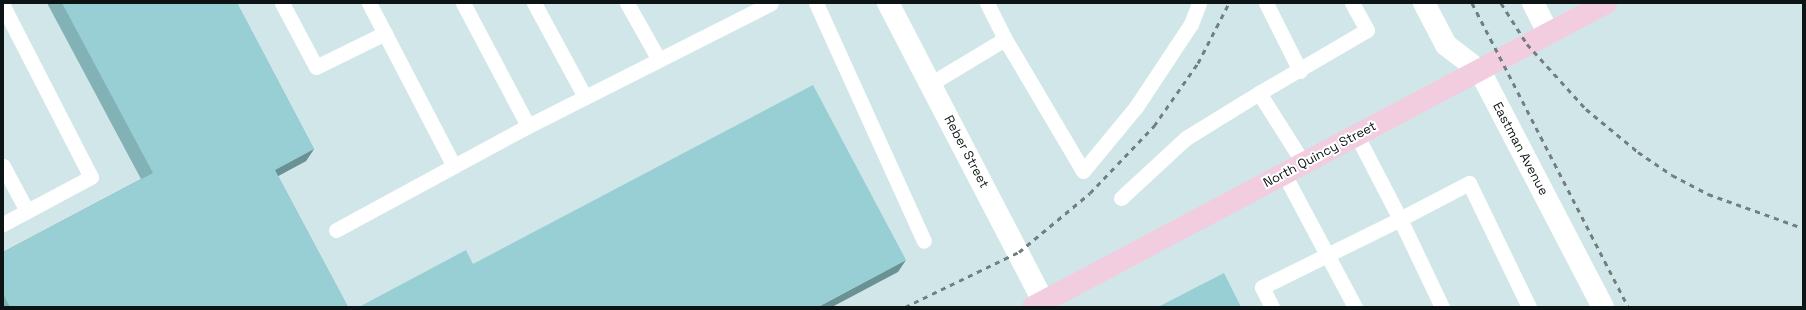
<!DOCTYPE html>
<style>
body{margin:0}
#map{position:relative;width:1806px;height:310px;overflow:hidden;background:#d1e6e8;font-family:"Space Grotesk",sans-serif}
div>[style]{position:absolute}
.lane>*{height:15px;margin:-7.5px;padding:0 7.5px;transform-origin:7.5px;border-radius:7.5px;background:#fff}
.street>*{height:22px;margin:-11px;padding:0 11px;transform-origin:11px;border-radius:11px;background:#fff}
.secondary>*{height:22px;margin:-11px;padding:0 11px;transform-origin:11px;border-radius:11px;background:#f2cde0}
.rail>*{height:3px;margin-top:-1.5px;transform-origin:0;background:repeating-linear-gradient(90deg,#717f81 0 5px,transparent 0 10px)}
.wall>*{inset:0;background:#82b2b6}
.shaded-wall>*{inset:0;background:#6a9194}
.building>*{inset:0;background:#97cfd4}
span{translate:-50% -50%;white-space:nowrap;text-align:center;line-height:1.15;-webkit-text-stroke:4px #fff;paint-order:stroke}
.street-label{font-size:13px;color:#0d1415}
.frame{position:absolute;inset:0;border:4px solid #0d1415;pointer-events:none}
</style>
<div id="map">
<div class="lane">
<div style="left:282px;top:3px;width:72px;rotate:62deg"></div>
<div style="left:316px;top:67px;width:77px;rotate:-26.2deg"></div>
<div style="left:369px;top:3px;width:184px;rotate:62.5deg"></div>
<div style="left:454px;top:166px;width:84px;rotate:-28.4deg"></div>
<div style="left:463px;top:3px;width:139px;rotate:62.1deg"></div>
<div style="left:528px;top:126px;width:272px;rotate:-26.8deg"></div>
<div style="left:534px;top:3px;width:107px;rotate:61.5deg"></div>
<div style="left:627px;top:3px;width:65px;rotate:60.7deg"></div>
<div style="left:816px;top:3px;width:261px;rotate:65.6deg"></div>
<div style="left:987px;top:3px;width:40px;rotate:63.4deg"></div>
<div style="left:1005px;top:39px;width:153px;rotate:59.4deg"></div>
<div style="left:1083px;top:171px;width:83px;rotate:-50.4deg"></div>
<div style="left:1136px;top:107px;width:100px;rotate:-56.5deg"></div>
<div style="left:1191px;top:24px;width:22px;rotate:-69deg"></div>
<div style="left:1266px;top:3px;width:76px;rotate:63.4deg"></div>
<div style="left:3px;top:6px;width:192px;rotate:62.8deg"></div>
<div style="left:91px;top:177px;width:100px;rotate:151.9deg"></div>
<div style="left:930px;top:84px;width:87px;rotate:-31deg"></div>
<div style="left:1259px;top:93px;width:125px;rotate:-30.3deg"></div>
<div style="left:1367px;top:30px;width:31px;rotate:-119deg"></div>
<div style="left:1357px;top:136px;width:93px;rotate:62.6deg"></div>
<div style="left:1400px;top:219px;width:78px;rotate:-27.6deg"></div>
<div style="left:1469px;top:183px;width:138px;rotate:64.2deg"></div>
<div style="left:3px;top:166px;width:51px;rotate:61.9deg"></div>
<div style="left:1284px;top:174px;width:151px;rotate:61.9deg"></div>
<div style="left:1121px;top:198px;width:88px;rotate:-42.7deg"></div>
<div style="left:1186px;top:138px;width:86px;rotate:-31.7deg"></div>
<div style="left:1259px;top:93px;width:84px;rotate:57.6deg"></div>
<div style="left:336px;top:230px;width:134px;rotate:-28.5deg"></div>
<div style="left:1272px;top:307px;width:22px;rotate:-117deg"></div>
<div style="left:1262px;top:287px;width:154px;rotate:-26.2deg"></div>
<div style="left:1400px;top:219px;width:98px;rotate:64.5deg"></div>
</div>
<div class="street">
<div style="left:888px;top:3px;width:336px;rotate:62.5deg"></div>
<div style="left:1424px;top:3px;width:47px;rotate:62.4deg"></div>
<div style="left:1446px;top:45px;width:43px;rotate:37.4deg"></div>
<div style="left:1480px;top:71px;width:266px;rotate:62.5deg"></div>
<div style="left:1533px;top:3px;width:34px;rotate:63deg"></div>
</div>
<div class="secondary">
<div style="left:1033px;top:307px;width:649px;rotate:-27.95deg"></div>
</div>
<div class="rail">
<div style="left:1472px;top:3px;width:342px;rotate:62.8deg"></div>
<div style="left:1501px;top:3px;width:49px;rotate:57.6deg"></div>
<div style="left:1527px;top:44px;width:88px;rotate:47.8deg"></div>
<div style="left:1586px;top:109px;width:67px;rotate:39.6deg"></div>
<div style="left:1638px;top:152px;width:41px;rotate:34.1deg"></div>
<div style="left:1672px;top:175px;width:41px;rotate:27.8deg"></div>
<div style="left:1708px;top:194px;width:101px;rotate:19.7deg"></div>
<div style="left:905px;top:307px;width:127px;rotate:-25.8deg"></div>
<div style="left:1019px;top:252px;width:92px;rotate:-39.7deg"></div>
<div style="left:1090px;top:193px;width:93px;rotate:-46.3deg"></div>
<div style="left:1154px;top:126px;width:77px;rotate:-55.1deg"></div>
<div style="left:1198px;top:63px;width:68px;rotate:-62.7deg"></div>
</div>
<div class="wall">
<div style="clip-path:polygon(47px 3px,237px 3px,314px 149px,306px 161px,278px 176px,348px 307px,3px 307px,3px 252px,141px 179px)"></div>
</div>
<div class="shaded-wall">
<div style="clip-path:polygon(314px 149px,306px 161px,267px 182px,275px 170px)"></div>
<div style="clip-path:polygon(906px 260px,898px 272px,832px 307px,818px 307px)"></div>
</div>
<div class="building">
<div style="clip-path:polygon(62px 3px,237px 3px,314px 149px,275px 170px,348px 307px,10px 307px,3px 294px,3px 252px,153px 173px)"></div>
<div style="clip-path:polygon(813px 85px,906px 260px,818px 307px,359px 307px,466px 250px,473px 264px)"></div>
<div style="clip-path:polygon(1224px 273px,1241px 307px,1158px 307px)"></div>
</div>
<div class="street-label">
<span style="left:1520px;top:149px;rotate:62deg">Eastman Avenue</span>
<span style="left:966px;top:152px;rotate:62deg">Reber Street</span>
<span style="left:1320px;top:155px;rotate:-28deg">North Quincy Street</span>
</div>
<div class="frame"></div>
</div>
